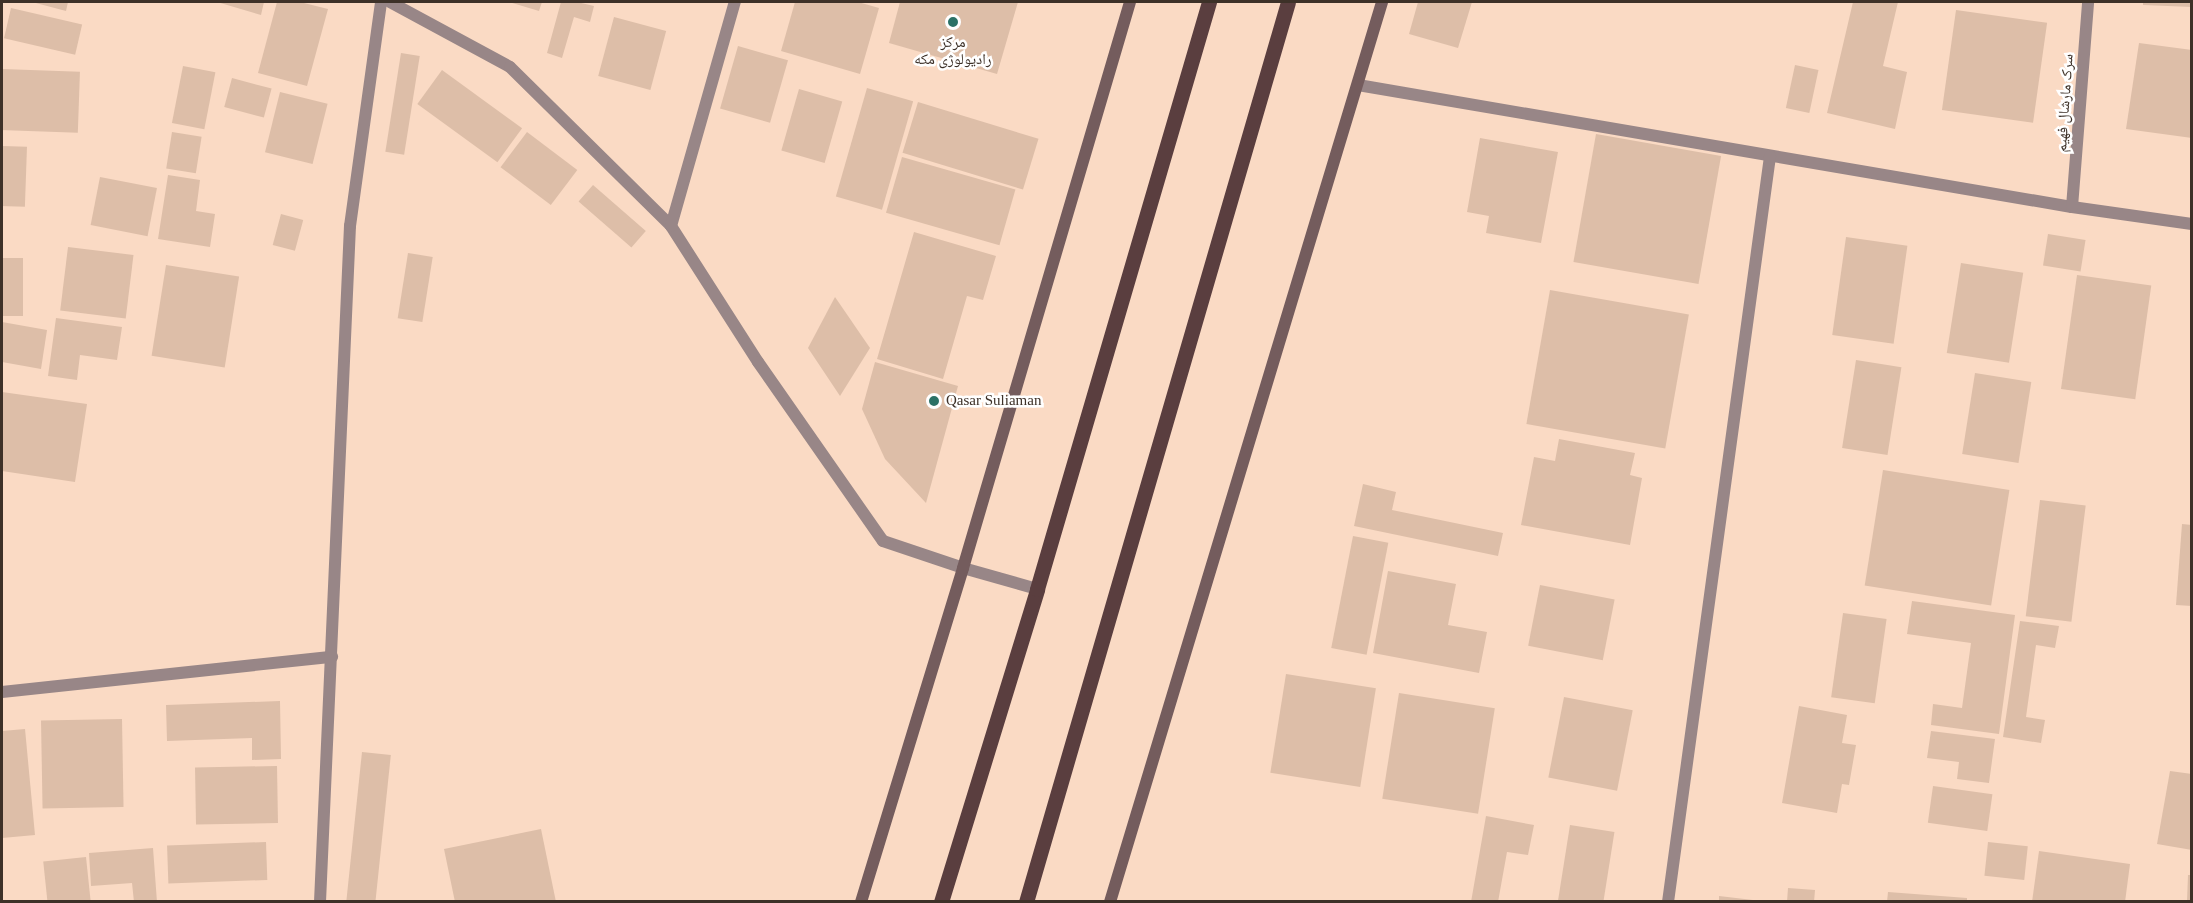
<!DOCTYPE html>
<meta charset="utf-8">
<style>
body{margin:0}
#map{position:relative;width:2193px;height:903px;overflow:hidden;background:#fadac4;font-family:"Times New Roman","Noto Naskh Arabic",serif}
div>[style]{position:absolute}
.building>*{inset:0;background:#ddbea8;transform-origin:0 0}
.street>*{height:12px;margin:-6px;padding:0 6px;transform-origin:6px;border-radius:6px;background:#988687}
.secondary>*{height:12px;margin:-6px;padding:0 6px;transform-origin:6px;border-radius:6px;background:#745c5d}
.primary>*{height:15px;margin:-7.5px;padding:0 7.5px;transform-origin:7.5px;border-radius:7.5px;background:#5a3e3f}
.dots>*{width:16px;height:16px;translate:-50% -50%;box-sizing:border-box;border:3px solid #fff;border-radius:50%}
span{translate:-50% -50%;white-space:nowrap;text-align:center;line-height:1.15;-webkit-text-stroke:5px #fff;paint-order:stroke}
.poi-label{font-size:15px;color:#3d3128}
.left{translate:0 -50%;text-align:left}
.street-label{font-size:15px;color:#3d3128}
.frame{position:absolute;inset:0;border:3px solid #3d3128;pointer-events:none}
</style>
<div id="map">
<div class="building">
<div style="clip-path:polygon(32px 2px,68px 2px,66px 11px)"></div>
<div style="clip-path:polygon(217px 2px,264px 2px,261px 15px)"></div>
<div style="clip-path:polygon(277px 2px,300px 2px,328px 9px,307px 86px,258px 73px)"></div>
<div style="clip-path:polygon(509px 2px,542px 2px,539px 11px)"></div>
<div style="clip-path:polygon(561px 2px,577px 2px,594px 6px,590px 22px,574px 17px,562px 58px,547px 53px)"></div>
<div style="clip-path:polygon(795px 2px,858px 2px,879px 8px,860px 74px,781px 51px)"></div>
<div style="clip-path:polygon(900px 2px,1018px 2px,997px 74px,889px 43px)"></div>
<div style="clip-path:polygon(1418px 2px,1472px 2px,1458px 48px,1409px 34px)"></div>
<div style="clip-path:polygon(1853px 2px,1898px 2px,1883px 66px,1907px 72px,1895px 129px,1827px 113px)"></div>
<div style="clip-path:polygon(2143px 2px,2192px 2px,2192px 7px,2143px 5px)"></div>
<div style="left:11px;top:8px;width:73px;height:31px;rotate:13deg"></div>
<div style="left:1956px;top:10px;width:92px;height:101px;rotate:8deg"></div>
<div style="left:614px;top:17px;width:54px;height:61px;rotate:15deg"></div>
<div style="clip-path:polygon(2139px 43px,2192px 50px,2192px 138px,2126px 129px)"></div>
<div style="left:738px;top:46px;width:52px;height:65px;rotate:16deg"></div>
<div style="left:401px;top:53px;width:19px;height:100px;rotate:9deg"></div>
<div style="left:1795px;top:65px;width:24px;height:44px;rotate:12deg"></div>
<div style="left:183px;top:66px;width:33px;height:58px;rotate:11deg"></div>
<div style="left:2px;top:69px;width:78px;height:61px;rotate:2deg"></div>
<div style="left:442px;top:70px;width:99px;height:42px;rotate:36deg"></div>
<div style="left:232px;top:78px;width:41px;height:30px;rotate:15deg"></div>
<div style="left:867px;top:88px;width:48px;height:113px;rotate:16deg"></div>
<div style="left:799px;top:89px;width:45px;height:64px;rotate:16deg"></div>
<div style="left:280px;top:92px;width:49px;height:62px;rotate:14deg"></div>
<div style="left:918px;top:102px;width:126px;height:53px;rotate:17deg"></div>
<div style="left:172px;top:132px;width:30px;height:37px;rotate:9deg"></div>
<div style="left:527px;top:132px;width:63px;height:44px;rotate:37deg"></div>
<div style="left:1596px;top:134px;width:127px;height:130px;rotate:10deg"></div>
<div style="clip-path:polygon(1480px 138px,1558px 152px,1541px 243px,1486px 233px,1489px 216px,1467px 212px)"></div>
<div style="left:2px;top:146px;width:25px;height:60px;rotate:2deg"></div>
<div style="left:902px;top:157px;width:118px;height:58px;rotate:16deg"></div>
<div style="clip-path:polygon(168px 175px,200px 180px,196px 211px,215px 214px,210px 247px,158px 239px)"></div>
<div style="left:100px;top:177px;width:58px;height:49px;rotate:11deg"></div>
<div style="left:593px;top:185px;width:70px;height:22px;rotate:41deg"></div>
<div style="left:281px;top:214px;width:23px;height:32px;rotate:15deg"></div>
<div style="clip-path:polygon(914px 232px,996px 256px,983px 300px,967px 296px,943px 379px,877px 359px)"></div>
<div style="left:2048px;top:234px;width:38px;height:32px;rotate:9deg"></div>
<div style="left:1846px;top:237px;width:62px;height:99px;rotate:8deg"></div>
<div style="left:68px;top:247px;width:66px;height:64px;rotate:7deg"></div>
<div style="left:408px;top:253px;width:25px;height:66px;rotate:9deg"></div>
<div style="left:2px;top:258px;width:21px;height:58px"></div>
<div style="left:1961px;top:263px;width:63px;height:91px;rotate:9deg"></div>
<div style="left:166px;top:265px;width:74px;height:92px;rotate:9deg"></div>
<div style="left:2077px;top:275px;width:75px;height:115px;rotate:8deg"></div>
<div style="left:1550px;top:290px;width:141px;height:136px;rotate:10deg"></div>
<div style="clip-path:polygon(835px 297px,870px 348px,840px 396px,808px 348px)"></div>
<div style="clip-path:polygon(56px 318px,122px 327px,117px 360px,80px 355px,77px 380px,48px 376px)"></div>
<div style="clip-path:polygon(2px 322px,47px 330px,41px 369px,2px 362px)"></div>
<div style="left:1856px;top:360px;width:46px;height:89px;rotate:9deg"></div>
<div style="clip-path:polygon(875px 362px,958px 386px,926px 503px,885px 459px,862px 409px)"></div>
<div style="left:1975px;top:373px;width:57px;height:82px;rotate:9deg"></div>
<div style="clip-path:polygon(2px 392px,87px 404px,75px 482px,2px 471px)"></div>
<div style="clip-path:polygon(1559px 439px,1635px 453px,1630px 475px,1642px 478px,1630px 545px,1521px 525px,1534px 457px,1555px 461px)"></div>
<div style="left:1883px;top:470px;width:128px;height:117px;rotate:9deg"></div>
<div style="clip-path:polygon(1363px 484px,1396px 492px,1392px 510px,1503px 533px,1498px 556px,1354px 526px)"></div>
<div style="left:2040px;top:500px;width:46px;height:117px;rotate:7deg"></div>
<div style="clip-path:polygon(2182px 524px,2192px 525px,2192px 606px,2176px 605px)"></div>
<div style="left:1353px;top:536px;width:36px;height:114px;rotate:11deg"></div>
<div style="clip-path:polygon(1388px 571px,1456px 584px,1448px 625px,1487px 632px,1479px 673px,1373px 653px)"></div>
<div style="left:1540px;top:585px;width:76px;height:62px;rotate:11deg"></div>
<div style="clip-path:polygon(1912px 601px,2015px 615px,1999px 734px,1931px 725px,1933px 704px,1962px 708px,1971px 643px,1907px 634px)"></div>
<div style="left:1843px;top:613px;width:44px;height:85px;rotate:8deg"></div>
<div style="clip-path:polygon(2020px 621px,2059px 626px,2055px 648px,2036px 645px,2026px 717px,2045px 720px,2041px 743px,2003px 737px)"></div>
<div style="left:1286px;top:674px;width:91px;height:100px;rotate:9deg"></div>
<div style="left:1399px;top:693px;width:97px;height:107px;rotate:9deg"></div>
<div style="left:1564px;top:697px;width:70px;height:82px;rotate:11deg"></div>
<div style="clip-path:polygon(280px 701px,281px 759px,252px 760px,252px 738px,167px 741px,166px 705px)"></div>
<div style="clip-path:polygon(1799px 706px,1847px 715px,1842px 743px,1856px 745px,1849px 785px,1842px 784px,1837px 813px,1782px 803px)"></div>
<div style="left:122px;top:719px;width:88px;height:81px;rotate:89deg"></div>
<div style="clip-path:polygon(25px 729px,35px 835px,2px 838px,2px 731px)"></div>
<div style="clip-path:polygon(1931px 731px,1995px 739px,1989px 783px,1957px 779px,1959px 762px,1927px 758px)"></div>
<div style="left:362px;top:752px;width:29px;height:151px;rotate:6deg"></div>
<div style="left:277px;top:766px;width:57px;height:82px;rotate:89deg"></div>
<div style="clip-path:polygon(2170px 771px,2192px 774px,2192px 850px,2157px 844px)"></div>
<div style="left:1933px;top:786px;width:60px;height:37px;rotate:8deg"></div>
<div style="clip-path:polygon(1486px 816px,1534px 825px,1528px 855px,1507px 852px,1498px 902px,1471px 902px)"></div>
<div style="left:1570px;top:825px;width:45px;height:78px;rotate:9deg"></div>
<div style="clip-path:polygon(541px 829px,556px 902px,455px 902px,444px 849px)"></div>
<div style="left:266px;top:842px;width:38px;height:99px;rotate:88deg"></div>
<div style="left:1988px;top:842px;width:40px;height:34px;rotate:6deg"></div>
<div style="clip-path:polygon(153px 848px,157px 902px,134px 902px,132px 883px,91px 886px,89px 853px)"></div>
<div style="clip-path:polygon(2039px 851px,2130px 864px,2125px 902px,2032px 902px)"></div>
<div style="left:86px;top:857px;width:45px;height:43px;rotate:84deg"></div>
<div style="clip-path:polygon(2188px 875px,2192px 875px,2192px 902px,2187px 902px)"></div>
<div style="clip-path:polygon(1788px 888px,1815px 890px,1814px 902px,1787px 902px)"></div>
<div style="clip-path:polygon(1888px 892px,1967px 898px,1967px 902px,1887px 902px)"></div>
<div style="clip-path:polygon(1719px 896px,1753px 900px,1753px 902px,1719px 902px)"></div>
</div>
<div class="street">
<div style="left:390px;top:2px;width:136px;rotate:28.4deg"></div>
<div style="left:510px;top:67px;width:226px;rotate:44.6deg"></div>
<div style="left:671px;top:226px;width:161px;rotate:57.4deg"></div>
<div style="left:758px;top:362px;width:218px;rotate:55.1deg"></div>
<div style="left:883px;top:541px;width:84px;rotate:18.6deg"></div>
<div style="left:963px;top:568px;width:77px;rotate:15.8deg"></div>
<div style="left:1358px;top:85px;width:724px;rotate:9.7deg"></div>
<div style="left:2072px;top:207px;width:121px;rotate:8.1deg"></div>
<div style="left:2072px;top:207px;width:206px;rotate:-85.5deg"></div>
<div style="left:671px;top:226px;width:233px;rotate:-74.1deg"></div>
<div style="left:2px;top:692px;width:332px;rotate:-6.1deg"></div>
<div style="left:320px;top:902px;width:677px;rotate:-87.46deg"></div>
<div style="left:350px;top:226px;width:226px;rotate:-82.1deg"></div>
<div style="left:1668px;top:902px;width:753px;rotate:-82.21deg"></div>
</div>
<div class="secondary">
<div style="left:861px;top:902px;width:349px;rotate:-73deg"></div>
<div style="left:963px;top:568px;width:590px;rotate:-73.56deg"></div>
<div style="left:1110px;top:902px;width:940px;rotate:-73.18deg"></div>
</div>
<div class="primary">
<div style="left:941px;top:902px;width:327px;rotate:-72.9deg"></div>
<div style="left:1037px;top:589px;width:612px;rotate:-73.67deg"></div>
<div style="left:1026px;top:902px;width:937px;rotate:-73.77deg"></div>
</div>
<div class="dots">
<div style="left:953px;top:22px;background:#2b7166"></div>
<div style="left:934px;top:401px;background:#2b7166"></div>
</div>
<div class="poi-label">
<span style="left:953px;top:51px">مرکز<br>رادیولوژی مکه</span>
<span class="left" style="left:946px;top:401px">Qasar Suliaman</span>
</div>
<div class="street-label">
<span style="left:2065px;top:103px;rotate:-86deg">سرک مارشال فهیم</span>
</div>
<div class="frame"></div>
</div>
